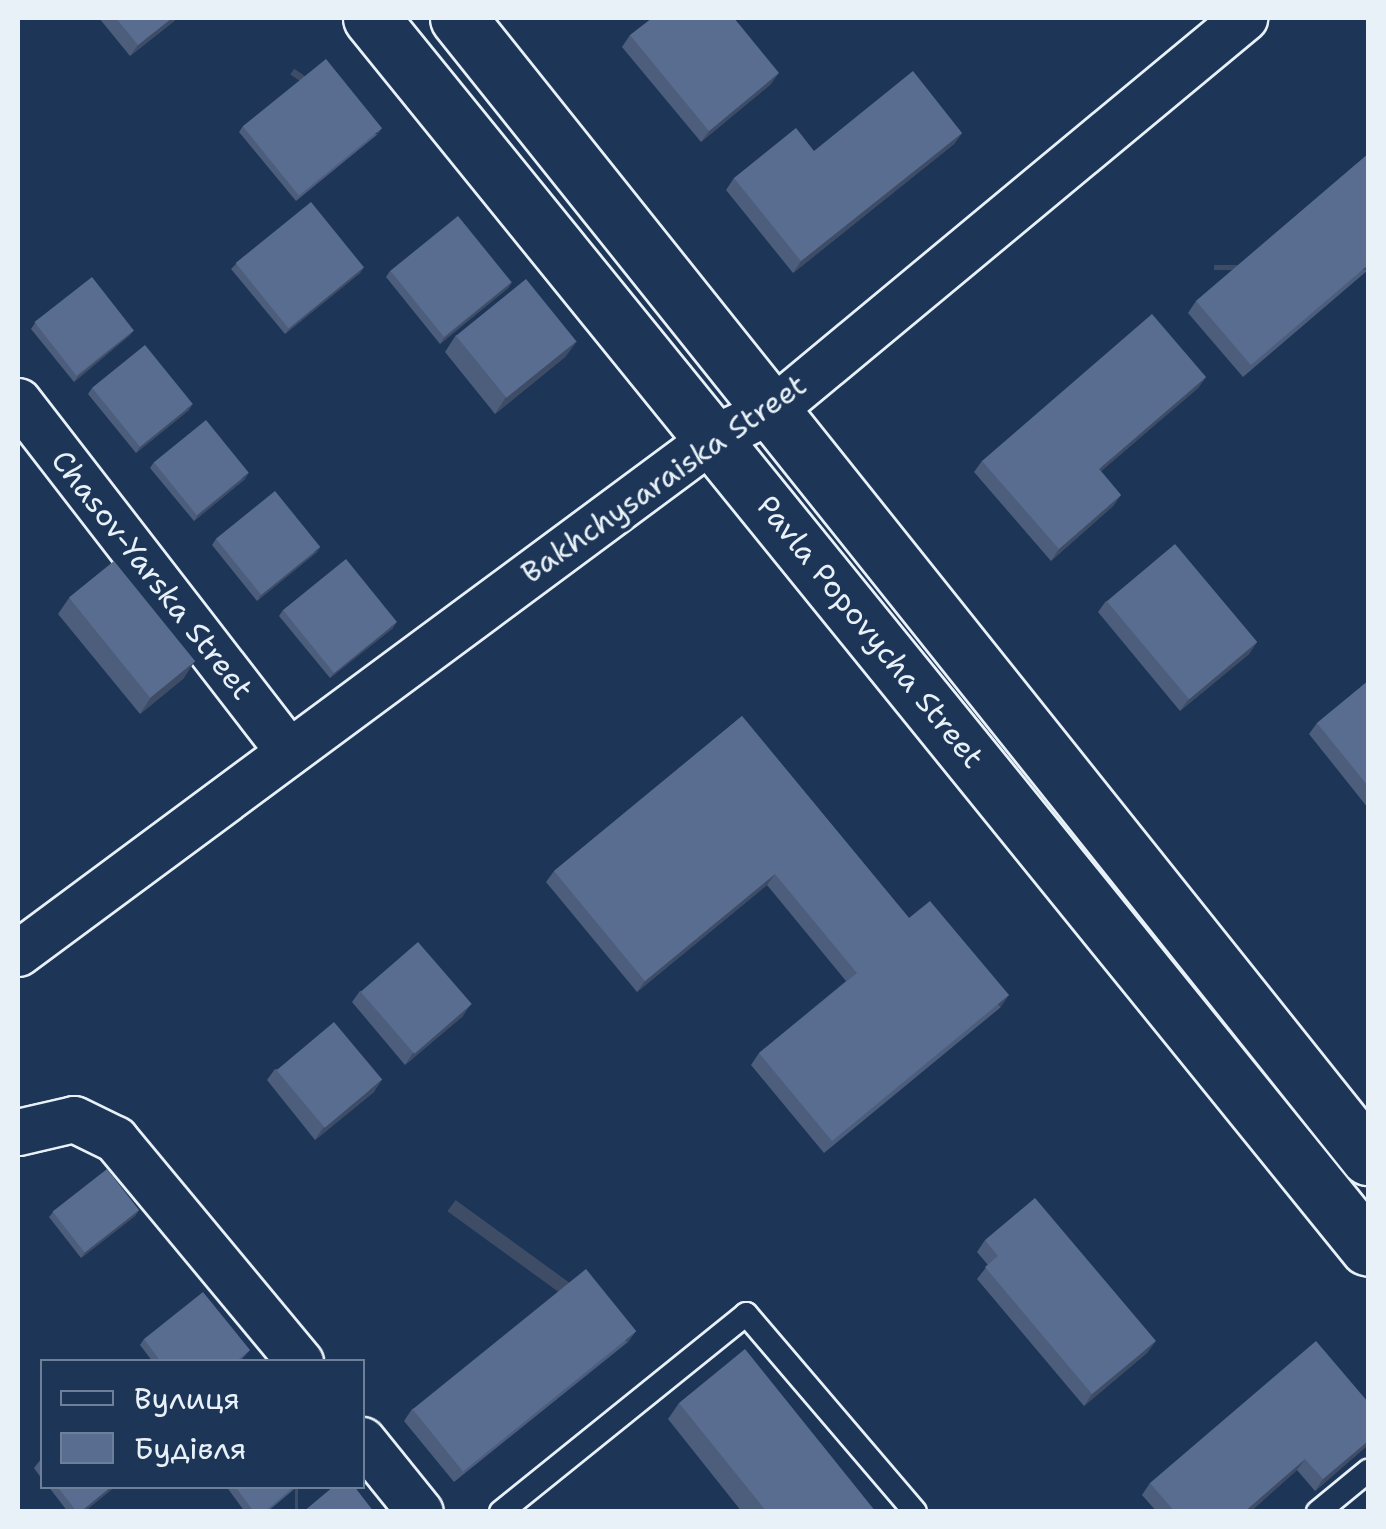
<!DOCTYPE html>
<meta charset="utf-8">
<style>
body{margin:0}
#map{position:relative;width:1386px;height:1529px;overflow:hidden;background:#1d3557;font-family:"Shantell Sans",sans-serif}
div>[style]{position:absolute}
.roads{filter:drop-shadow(2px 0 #e8f1f8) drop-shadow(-2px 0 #e8f1f8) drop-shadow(0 2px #e8f1f8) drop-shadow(0 -2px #e8f1f8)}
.service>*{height:22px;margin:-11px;padding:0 11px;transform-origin:11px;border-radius:11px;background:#1d3557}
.minor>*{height:45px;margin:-22.5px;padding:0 22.5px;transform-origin:22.5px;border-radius:22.5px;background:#1d3557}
.secondary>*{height:55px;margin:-27.5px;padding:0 27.5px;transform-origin:27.5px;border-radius:27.5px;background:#1d3557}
.wall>*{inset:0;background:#4d5e7d}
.shaded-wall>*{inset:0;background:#3e4c66;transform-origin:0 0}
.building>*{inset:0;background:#596d91;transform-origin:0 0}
span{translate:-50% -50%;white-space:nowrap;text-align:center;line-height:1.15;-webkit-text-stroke:8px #1d3557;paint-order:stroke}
.street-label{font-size:30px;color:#e8f1f8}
.frame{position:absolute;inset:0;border:20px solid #e8f1f8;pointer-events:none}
.legend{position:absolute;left:40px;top:1359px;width:325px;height:130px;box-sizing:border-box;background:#1d3557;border:2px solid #6e8097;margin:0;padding:12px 18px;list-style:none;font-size:30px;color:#e8f1f8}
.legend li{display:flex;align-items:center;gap:20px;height:50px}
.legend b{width:50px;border:2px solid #6e8097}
</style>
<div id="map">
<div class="roads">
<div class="service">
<div style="left:501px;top:1512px;width:315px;rotate:-38.9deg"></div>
<div style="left:746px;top:1314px;width:260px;rotate:49.5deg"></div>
<div style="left:1318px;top:1512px;width:65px;rotate:-39.4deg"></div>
</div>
<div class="minor">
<div style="left:18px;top:401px;width:440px;rotate:52.3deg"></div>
<div style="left:18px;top:953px;width:865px;rotate:-36.54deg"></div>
<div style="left:713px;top:438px;width:65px;rotate:-25.4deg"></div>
<div style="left:772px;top:410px;width:614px;rotate:-39.71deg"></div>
<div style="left:18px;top:1132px;width:57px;rotate:-13.1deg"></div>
<div style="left:74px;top:1119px;width:46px;rotate:26deg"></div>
<div style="left:115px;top:1139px;width:290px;rotate:50.3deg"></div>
<div style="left:362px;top:1440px;width:92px;rotate:51.1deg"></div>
</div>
<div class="secondary">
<div style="left:371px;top:18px;width:1583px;rotate:50.97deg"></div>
<div style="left:458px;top:18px;width:1458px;rotate:51.38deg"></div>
</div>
</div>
<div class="wall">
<div style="clip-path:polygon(99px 18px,178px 18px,130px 56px)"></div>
<div style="clip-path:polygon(630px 35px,771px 84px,701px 142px,622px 47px)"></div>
<div style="clip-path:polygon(243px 126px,378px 134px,296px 201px,239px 132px)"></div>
<div style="clip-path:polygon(962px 133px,954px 144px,793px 273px,726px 190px,734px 178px,814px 151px)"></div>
<div style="clip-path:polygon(1368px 154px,1368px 270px,1243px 377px,1188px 313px,1196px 301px)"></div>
<div style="clip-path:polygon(236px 264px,364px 267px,360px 273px,285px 334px,231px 269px)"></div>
<div style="clip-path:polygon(390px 271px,512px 282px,508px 288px,440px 344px,386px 277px)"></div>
<div style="clip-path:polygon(35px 323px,134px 330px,130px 335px,74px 382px,31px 329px)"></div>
<div style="clip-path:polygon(456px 335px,577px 341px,565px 357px,495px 414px,445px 352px)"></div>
<div style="clip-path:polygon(1206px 377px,1198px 388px,1101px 471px,1121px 495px,1113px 506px,1051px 561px,974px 472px,982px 461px)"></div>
<div style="clip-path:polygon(92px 388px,189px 410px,136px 453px,88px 394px)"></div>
<div style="clip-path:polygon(154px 462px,245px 479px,194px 521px,150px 468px)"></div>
<div style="clip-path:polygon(216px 539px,317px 552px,257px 601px,212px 545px)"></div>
<div style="clip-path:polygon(69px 598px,184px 678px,140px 714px,58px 614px)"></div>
<div style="clip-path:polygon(1106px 601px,1257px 642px,1249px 654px,1180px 711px,1098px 612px)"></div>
<div style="clip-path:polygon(283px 610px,393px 628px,330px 678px,279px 616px)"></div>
<div style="clip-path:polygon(1368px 681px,1368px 808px,1309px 734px,1317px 723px)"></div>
<div style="clip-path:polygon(742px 716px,909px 918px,1001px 1007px,824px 1153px,751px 1065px,759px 1053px,846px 981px,767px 885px,637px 992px,546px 882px,554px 871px)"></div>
<div style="clip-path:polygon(360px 991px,463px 1016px,405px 1065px,352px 1002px)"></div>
<div style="clip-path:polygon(275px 1069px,374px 1092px,315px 1140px,267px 1080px)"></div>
<div style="clip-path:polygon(139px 1210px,135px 1216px,81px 1258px,49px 1217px,53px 1212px)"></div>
<div style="clip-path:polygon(985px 1240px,1148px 1352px,1084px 1406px,977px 1279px,988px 1265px,977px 1252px)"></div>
<div style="clip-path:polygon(636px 1331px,628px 1342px,454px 1482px,404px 1421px,412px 1409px)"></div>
<div style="clip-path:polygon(144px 1339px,250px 1350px,239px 1362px,153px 1362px,140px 1345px)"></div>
<div style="clip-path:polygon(1368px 1402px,1368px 1445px,1315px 1491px,1297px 1470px,1250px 1512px,1157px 1512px,1142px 1495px,1150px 1483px)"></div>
<div style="clip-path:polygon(679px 1403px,876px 1512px,742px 1512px,668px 1419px)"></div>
<div style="clip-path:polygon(42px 1458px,42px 1479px,34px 1468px)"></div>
<div style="clip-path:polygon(48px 1486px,115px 1486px,84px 1512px,68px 1512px)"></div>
<div style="clip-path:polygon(226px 1486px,298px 1486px,267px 1512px,245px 1512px)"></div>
</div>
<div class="shaded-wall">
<div style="clip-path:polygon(172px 18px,178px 18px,130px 56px,138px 45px)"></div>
<div style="clip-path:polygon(779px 73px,771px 84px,701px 142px,709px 131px)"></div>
<div style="left:382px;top:128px;width:7px;height:106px;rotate:124deg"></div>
<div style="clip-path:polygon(962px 133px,954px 144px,793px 273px,801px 261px)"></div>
<div style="left:1368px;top:265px;width:5px;height:154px;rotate:90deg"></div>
<div style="clip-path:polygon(364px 267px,360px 273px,285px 334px,289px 329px)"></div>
<div style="clip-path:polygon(512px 282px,508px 288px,440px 344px,444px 338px)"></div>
<div style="clip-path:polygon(134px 330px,130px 335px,74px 382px,78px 376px)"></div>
<div style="clip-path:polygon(577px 341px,565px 357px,495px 414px,506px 397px)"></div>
<div style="clip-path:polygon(1206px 377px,1198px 388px,1091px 480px,1099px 469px)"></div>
<div style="clip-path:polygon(193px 404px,189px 410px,136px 453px,140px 447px)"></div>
<div style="clip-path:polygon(249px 473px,245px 479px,194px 521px,198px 515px)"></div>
<div style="clip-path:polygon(1121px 495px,1113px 506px,1051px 561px,1059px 549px)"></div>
<div style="clip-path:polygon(321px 547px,317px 552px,257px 601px,261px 595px)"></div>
<div style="clip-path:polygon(397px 622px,393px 628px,330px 678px,334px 673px)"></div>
<div style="clip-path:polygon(1257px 642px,1249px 654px,1180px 711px,1188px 700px)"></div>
<div style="clip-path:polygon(195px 661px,184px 678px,140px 714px,151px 697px)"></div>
<div style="clip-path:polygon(775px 874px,767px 885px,637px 992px,645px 981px)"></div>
<div style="left:1009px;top:995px;width:14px;height:229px;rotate:124deg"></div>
<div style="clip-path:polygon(471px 1004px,463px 1016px,405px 1065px,413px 1053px)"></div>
<div style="clip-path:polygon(382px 1080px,374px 1092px,315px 1140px,323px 1128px)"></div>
<div style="clip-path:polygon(139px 1210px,135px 1216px,81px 1258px,85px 1252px)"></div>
<div style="left:636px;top:1331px;width:14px;height:223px;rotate:126deg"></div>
<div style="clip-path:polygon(1156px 1341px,1148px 1352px,1084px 1406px,1092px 1394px)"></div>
<div style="clip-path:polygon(1368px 1441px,1368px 1445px,1315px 1491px,1323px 1479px)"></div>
<div style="clip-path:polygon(1305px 1459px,1297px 1470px,1250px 1512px,1244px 1512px)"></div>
<div style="clip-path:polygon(112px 1486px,115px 1487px,84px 1512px,80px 1512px)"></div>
<div style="left:295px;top:1486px;width:3px;height:40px"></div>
</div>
<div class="building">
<div style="clip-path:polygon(116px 18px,172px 18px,138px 45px)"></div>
<div style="clip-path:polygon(652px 18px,734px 18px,779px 73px,709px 131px,630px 35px)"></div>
<div style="left:326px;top:59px;width:89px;height:107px;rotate:51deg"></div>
<div style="clip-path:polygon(913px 71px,962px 133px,801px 261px,734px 178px,796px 128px,814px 151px)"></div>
<div style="clip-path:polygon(1368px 154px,1368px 265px,1251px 365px,1196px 301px)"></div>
<div style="left:311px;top:202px;width:84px;height:97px;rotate:51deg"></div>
<div style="left:458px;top:216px;width:85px;height:87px;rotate:51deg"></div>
<div style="left:92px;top:277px;width:68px;height:73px;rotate:52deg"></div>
<div style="left:526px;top:279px;width:80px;height:90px;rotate:51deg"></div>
<div style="clip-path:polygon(1152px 314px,1206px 377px,1099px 469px,1121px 495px,1059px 549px,982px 461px)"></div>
<div style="left:145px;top:345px;width:76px;height:68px;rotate:51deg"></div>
<div style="left:206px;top:420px;width:68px;height:67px;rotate:51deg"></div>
<div style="left:275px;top:491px;width:72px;height:76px;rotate:51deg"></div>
<div style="left:1175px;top:544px;width:128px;height:89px;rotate:50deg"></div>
<div style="left:346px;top:559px;width:81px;height:81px;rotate:51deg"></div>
<div style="left:114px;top:561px;width:129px;height:58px;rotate:51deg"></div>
<div style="clip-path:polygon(1368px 681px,1368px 786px,1317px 723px)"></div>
<div style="clip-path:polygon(742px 716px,909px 918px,930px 901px,1009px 995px,832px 1141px,759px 1053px,857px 973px,775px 874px,645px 981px,554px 871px)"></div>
<div style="left:418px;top:942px;width:82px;height:76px;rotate:49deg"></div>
<div style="left:334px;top:1022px;width:75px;height:75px;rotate:50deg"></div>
<div style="left:107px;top:1169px;width:52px;height:69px;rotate:52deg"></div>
<div style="clip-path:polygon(1035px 1198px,1156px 1341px,1092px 1394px,985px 1267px,998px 1256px,985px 1240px)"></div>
<div style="left:586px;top:1269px;width:80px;height:223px;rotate:51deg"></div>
<div style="clip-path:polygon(203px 1292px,250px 1350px,235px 1362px,161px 1362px,144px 1339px)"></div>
<div style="clip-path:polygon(1316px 1341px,1368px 1402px,1368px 1441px,1323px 1479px,1305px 1459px,1244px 1512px,1175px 1512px,1150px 1483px)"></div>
<div style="clip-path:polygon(745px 1349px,876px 1512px,767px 1512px,679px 1403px)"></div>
<div style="clip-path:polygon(57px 1486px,112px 1486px,80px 1512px,77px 1512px)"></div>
<div style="clip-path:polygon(235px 1486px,295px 1486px,264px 1512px,254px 1512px)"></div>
<div style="clip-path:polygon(334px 1486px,354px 1486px,374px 1512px,303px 1512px)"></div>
</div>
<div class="street-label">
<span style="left:664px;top:479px;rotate:-35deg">Bakhchysaraiska Street</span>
<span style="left:152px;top:575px;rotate:52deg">Chasov-Yarska Street</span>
<span style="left:870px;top:632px;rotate:51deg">Pavla Popovycha Street</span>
</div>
<div class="frame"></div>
<ul class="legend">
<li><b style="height:12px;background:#1d3557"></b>Вулиця</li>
<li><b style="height:28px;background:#596d91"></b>Будівля</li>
</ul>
</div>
